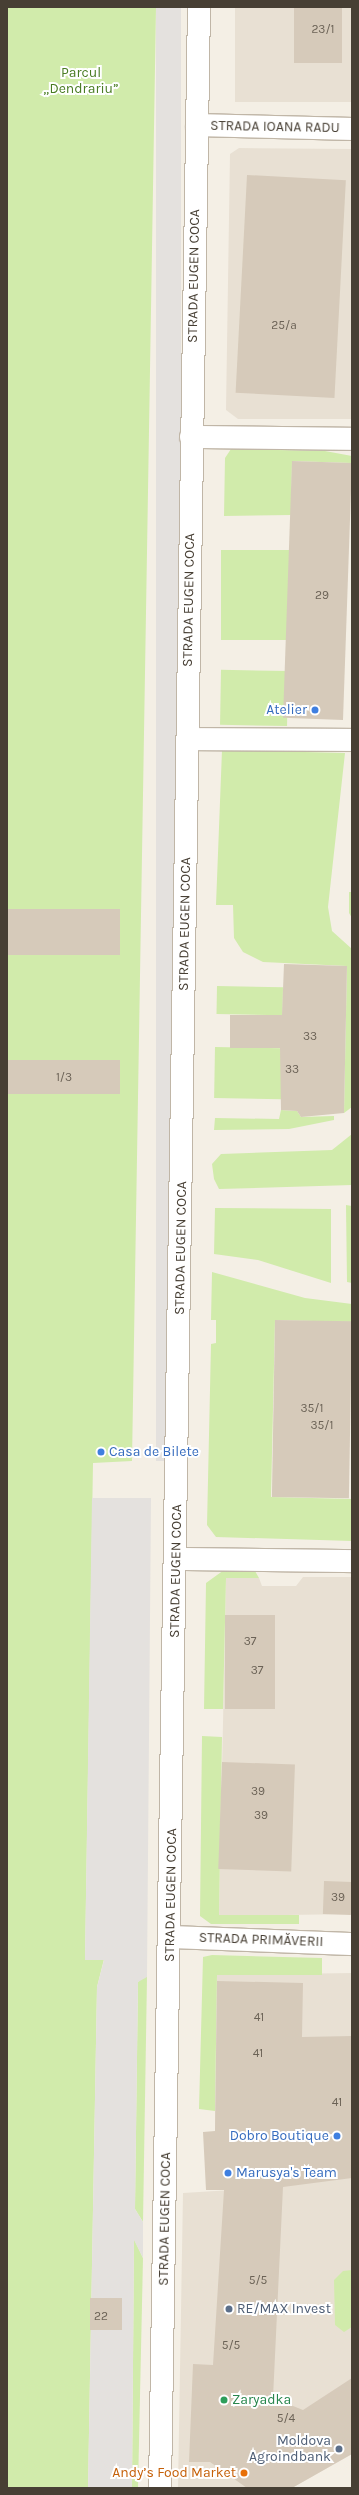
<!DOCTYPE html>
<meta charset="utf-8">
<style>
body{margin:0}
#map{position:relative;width:359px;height:2495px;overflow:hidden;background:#f4efe5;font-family:Karla,sans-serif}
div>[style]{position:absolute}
.residential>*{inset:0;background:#e8e0d3;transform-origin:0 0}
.green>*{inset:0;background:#d1ebab;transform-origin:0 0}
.parking>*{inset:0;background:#e4e1de;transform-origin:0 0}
.building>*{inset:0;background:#d6caba;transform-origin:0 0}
.roads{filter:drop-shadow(1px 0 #c0b6a7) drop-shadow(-1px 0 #c0b6a7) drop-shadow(0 1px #c0b6a7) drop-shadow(0 -1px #c0b6a7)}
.minor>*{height:22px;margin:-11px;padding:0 11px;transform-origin:11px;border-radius:11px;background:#fff}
.dots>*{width:11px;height:11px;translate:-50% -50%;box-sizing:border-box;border:2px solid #fff;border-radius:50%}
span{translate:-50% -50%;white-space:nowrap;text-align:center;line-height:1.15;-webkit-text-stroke:4px #fff;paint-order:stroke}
.number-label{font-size:12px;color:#6b6256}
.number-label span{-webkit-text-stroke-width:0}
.park-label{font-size:14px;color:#497c23}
.street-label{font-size:14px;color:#473f34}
.shop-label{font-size:14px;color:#366cbe}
.right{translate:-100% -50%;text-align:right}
.left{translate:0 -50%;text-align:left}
.service-label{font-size:14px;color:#4e5e75}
.leisure-label{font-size:14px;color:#27864d}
.food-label{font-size:14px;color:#c56008}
.frame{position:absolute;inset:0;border:8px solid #473f34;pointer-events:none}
</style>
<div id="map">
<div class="residential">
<div style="left:235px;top:7px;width:117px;height:95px"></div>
<div style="clip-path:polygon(239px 148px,352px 149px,352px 419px,238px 419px,226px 410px,230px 154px)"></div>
<div style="clip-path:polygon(303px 1577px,352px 1577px,352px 1914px,219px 1916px,226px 1578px,259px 1578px,262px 1586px,296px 1586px)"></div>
<div style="clip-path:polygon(352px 1973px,352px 2454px,292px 2488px,178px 2488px,183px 2193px,265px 2188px,215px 2131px,217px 1975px)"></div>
</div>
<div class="green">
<div style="clip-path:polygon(7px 7px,156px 7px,132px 1461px,93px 1463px,85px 1959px,104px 1959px,97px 1987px,88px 2488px,7px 2488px)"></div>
<div style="clip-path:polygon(231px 449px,325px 451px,352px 456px,352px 463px,292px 461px,291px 515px,224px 516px,225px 458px)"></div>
<div style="left:221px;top:550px;width:69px;height:90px"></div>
<div style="left:288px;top:671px;width:55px;height:67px;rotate:91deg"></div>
<div style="clip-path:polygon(222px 750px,345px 753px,328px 907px,332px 931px,352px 949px,352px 1107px,344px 1113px,347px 966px,263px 962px,243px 952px,234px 938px,233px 905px,216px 905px)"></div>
<div style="clip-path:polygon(349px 892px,352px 892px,352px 918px,349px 913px)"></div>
<div style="left:217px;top:986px;width:66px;height:28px;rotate:1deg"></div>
<div style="left:215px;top:1047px;width:67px;height:51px;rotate:1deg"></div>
<div style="clip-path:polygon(281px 1110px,297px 1111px,301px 1117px,334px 1116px,334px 1120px,289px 1129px,214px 1130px,215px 1118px,279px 1119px)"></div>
<div style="clip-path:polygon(352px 1134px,352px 1185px,219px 1189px,214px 1179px,212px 1164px,221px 1154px,332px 1150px)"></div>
<div style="clip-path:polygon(346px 1205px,352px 1206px,352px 1283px,347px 1282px)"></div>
<div style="clip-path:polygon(215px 1208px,331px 1209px,331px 1283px,258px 1260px,214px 1254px)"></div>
<div style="clip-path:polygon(212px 1272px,305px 1298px,352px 1304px,352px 1322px,275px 1320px,271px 1497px,352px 1499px,352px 1541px,216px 1537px,207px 1525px,211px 1344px,216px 1343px,216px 1320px,211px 1320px)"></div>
<div style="clip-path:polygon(224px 1570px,255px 1571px,259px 1578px,226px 1578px,223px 1709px,204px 1709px,206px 1583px)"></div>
<div style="clip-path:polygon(202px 1736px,222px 1737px,219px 1915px,299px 1915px,299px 1924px,211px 1924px,200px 1916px)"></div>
<div style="clip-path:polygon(212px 1955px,322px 1958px,322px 1975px,217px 1975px,215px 2111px,199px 2109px,203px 1957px)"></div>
<div style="clip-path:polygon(143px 1977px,147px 1977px,143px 2222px,135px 2209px,138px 1982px)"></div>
<div style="clip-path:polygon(134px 2239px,143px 2258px,138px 2488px,132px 2488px)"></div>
<div style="clip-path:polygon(352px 2270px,352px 2327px,344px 2332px,335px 2325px,334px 2280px,343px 2271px)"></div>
</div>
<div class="parking">
<div style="left:156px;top:7px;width:25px;height:1454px"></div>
<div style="clip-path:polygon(92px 1498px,151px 1498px,147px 1977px,138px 1982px,135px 2209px,143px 2222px,143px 2258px,134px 2240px,132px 2488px,88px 2487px,97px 1987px,104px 1960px,85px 1960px)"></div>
</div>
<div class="building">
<div style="left:294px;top:7px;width:48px;height:56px"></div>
<div style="left:247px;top:175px;width:99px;height:218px;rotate:3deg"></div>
<div style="left:292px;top:461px;width:60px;height:257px;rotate:2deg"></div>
<div style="left:120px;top:909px;width:46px;height:113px;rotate:90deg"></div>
<div style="clip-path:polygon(284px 964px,347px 966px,344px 1113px,301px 1117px,297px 1111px,281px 1110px,280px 1048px,230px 1048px,230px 1015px,282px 1015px)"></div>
<div style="left:120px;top:1060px;width:34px;height:113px;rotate:90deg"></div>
<div style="left:275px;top:1320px;width:77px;height:177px;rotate:1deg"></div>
<div style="left:225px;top:1615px;width:50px;height:94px"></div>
<div style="left:222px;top:1762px;width:73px;height:107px;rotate:2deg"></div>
<div style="left:324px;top:1881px;width:28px;height:33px;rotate:2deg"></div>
<div style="clip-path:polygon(217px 1981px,303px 1983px,302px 2037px,352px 2036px,352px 2178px,283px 2187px,273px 2398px,303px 2410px,352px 2378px,352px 2454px,292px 2488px,247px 2488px,210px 2462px,189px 2462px,193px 2364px,213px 2365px,224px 2190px,206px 2190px,203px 2132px,215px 2131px)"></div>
<div style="left:90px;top:2298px;width:32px;height:32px"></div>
</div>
<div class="roads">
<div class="minor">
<div style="left:197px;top:125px;width:155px;rotate:1.5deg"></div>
<div style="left:191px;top:437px;width:161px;rotate:0.7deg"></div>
<div style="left:188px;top:739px;width:164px;rotate:0.3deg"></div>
<div style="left:176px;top:1559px;width:176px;rotate:0.7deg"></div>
<div style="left:170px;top:1937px;width:182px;rotate:2.2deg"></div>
<div style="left:160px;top:2488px;width:2481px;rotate:-89.1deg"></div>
</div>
</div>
<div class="dots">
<div style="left:315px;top:710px;background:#3f7fe0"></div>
<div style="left:101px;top:1452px;background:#3f7fe0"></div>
<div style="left:337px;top:2136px;background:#3f7fe0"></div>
<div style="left:228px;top:2173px;background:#3f7fe0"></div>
<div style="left:229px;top:2309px;background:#5c6f8a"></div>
<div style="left:224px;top:2400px;background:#2e9e5b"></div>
<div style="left:339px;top:2449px;background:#5c6f8a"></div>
<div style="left:244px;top:2473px;background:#e8710a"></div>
</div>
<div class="number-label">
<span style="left:323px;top:30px">23/1</span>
<span style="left:284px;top:326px">25/a</span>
<span style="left:322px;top:596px">29</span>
<span style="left:310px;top:1037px">33</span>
<span style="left:292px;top:1070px">33</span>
<span style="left:64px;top:1078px">1/3</span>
<span style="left:312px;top:1409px">35/1</span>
<span style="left:322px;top:1426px">35/1</span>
<span style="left:250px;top:1642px">37</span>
<span style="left:257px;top:1671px">37</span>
<span style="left:258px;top:1792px">39</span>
<span style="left:261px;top:1816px">39</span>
<span style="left:338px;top:1898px">39</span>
<span style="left:259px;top:2018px">41</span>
<span style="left:258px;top:2054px">41</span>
<span style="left:337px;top:2103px">41</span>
<span style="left:258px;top:2281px">5/5</span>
<span style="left:101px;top:2317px">22</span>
<span style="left:231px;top:2346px">5/5</span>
<span style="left:286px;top:2419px">5/4</span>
</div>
<div class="park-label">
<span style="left:81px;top:81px">Parcul<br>„Dendrariu”</span>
</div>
<div class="street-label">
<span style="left:275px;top:127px;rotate:1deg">STRADA IOANA RADU</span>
<span style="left:194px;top:276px;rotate:-89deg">STRADA EUGEN COCA</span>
<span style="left:189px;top:600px;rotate:-89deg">STRADA EUGEN COCA</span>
<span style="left:185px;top:924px;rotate:-89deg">STRADA EUGEN COCA</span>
<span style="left:181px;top:1248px;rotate:-89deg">STRADA EUGEN COCA</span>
<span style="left:176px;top:1571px;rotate:-89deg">STRADA EUGEN COCA</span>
<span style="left:171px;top:1895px;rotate:-89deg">STRADA EUGEN COCA</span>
<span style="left:261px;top:1940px;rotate:2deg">STRADA PRIMĂVERII</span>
<span style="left:165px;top:2219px;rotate:-89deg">STRADA EUGEN COCA</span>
</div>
<div class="shop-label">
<span class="right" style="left:307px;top:710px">Atelier</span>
<span class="left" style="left:109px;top:1452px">Casa de Bilete</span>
<span class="right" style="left:329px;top:2136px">Dobro Boutique</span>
<span class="left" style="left:236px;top:2173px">Marusya's Team</span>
</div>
<div class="service-label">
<span class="left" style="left:237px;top:2309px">RE/MAX Invest</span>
<span class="right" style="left:331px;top:2449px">Moldova<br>Agroindbank</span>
</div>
<div class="leisure-label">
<span class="left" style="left:232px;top:2400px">Zaryadka</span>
</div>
<div class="food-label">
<span class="right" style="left:236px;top:2473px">Andy’s Food Market</span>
</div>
<div class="frame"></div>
</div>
